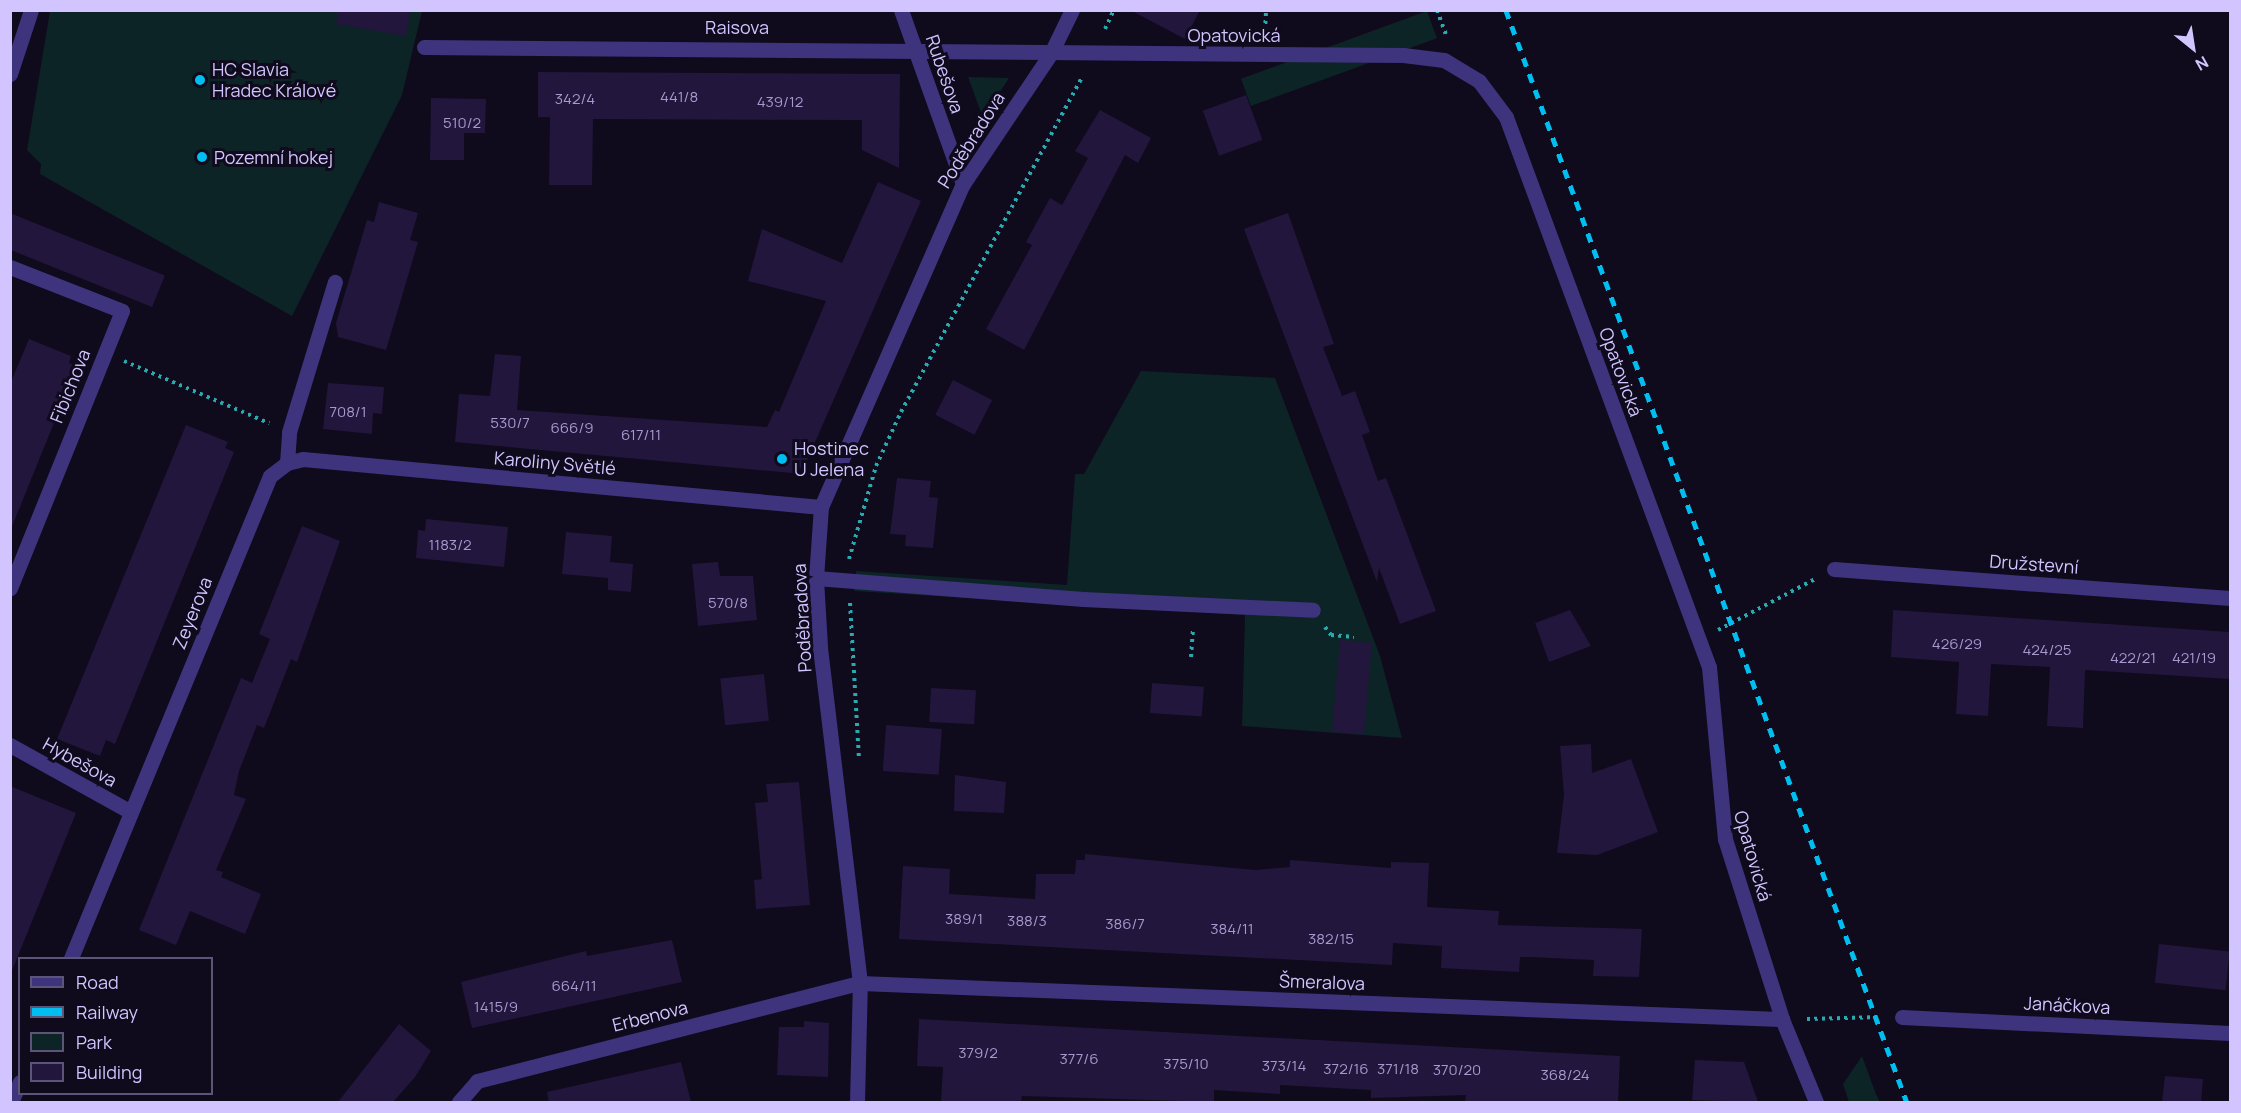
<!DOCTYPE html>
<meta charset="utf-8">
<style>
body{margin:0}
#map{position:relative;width:2241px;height:1113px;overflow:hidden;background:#0f0a1c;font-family:Manrope,sans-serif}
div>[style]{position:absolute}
.green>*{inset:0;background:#0d2426;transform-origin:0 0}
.building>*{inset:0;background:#22163d;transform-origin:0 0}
.path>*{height:4px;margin-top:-2px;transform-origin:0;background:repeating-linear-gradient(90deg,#28aab0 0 3px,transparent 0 7.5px)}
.lane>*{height:15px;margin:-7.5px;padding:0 7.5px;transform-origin:7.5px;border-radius:7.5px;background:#3e337d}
.street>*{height:15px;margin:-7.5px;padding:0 7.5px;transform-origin:7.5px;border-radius:7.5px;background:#3e337d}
.rail>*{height:4.5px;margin-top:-2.25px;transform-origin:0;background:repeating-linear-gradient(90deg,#00bef0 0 9px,transparent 0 17px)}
.dots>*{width:16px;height:16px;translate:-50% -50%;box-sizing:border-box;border:3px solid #0f0a1c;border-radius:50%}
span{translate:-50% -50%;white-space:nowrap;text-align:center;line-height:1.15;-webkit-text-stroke:6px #0f0a1c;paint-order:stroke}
.number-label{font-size:15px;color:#a699ce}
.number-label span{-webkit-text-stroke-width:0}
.street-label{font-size:18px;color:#d2c5ff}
.poi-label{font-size:18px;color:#d2c5ff}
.left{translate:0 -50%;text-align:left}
.frame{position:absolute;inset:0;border:12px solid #d2c5ff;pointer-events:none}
.legend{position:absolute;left:18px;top:957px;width:195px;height:138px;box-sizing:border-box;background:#0f0a1c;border:2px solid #5d5577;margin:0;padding:8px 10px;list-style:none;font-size:18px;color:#d2c5ff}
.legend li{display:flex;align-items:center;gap:12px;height:30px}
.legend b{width:30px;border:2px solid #5d5577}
.north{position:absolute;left:2163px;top:18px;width:60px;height:60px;-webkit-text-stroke:4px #0f0a1c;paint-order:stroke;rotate:150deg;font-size:16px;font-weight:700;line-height:24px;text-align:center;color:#d2c5ff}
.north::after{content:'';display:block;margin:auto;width:21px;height:27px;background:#d2c5ff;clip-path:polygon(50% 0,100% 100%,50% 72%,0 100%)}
</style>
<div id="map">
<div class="green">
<div style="clip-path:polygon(50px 11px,422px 11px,402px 95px,292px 316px,40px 174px,41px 164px,27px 150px)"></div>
<div style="left:1427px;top:11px;width:29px;height:198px;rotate:70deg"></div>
<div style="clip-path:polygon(968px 77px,1009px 78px,983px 118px)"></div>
<div style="clip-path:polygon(1141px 371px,1275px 378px,1380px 656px,1402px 738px,1242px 726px,1245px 615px,854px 591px,856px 571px,1067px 585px,1075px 474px,1084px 474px)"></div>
<div style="clip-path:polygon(1862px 1056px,1876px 1094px,1880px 1102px,1849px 1102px,1843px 1084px)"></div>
</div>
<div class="building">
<div style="clip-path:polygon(338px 10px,410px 10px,406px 36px,336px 24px)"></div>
<div style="clip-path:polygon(1130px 10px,1200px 10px,1185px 39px)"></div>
<div style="clip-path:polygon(538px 72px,900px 74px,899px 168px,862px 150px,862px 120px,593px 119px,592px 185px,549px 185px,550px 117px,538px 117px)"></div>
<div style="left:1246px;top:95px;width:48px;height:46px;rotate:70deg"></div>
<div style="clip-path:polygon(431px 98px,486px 99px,485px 133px,464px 133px,464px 160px,430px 160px)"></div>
<div style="clip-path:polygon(1100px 110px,1151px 138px,1138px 163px,1125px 155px,1024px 350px,986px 329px,1032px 245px,1026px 242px,1050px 198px,1062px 205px,1088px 158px,1075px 151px)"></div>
<div style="clip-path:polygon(878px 182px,921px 201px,805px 465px,792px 473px,455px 442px,459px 394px,490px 396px,495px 354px,521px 356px,517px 410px,767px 427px,775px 410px,779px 412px,826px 301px,748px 281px,762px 229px,842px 263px)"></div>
<div style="clip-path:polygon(379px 202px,418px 213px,410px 240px,418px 242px,386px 350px,338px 337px,336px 323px,367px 220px,374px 222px)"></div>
<div style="left:10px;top:213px;width:167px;height:34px;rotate:22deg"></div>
<div style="clip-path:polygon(1288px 213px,1334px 344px,1323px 347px,1342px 396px,1355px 391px,1370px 432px,1362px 435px,1378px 481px,1386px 478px,1436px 611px,1400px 624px,1379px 568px,1377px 582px,1244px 229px)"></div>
<div style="clip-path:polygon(29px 339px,71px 356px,69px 363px,77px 366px,11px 529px,10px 384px)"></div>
<div style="left:953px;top:380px;width:44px;height:39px;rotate:27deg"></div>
<div style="clip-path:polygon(328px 383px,384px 387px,382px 414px,373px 413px,372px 434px,323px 429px)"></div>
<div style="clip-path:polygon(186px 425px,228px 442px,225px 448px,234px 452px,115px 744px,106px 740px,100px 756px,57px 739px)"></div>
<div style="clip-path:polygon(897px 478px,931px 481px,929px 497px,938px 498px,933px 548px,905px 546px,906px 535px,890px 534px)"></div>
<div style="clip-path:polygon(426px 519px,508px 527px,504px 567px,416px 558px,418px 530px,425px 531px)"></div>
<div style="clip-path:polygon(302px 526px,340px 541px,297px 662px,291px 659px,264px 728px,257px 725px,239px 771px,234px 795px,246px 799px,216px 870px,223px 872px,221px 877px,261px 894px,245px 934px,190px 911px,176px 945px,139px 930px,241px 678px,252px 683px,270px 639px,259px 634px)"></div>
<div style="clip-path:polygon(566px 532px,612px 536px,610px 562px,633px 564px,631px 592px,608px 590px,608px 578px,562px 574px)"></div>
<div style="clip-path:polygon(718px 562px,720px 576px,753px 576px,757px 620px,698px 626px,692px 564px)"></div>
<div style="clip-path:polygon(1570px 610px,1591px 646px,1549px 662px,1535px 623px)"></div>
<div style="clip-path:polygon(1893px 610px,2230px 632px,2230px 679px,2085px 670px,2083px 728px,2047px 726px,2050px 667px,1991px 664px,1988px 716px,1956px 714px,1959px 662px,1891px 657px)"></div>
<div style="left:1340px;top:640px;width:32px;height:92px;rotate:5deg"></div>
<div style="left:764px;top:674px;width:47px;height:44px;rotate:84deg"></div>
<div style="left:1152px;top:683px;width:52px;height:30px;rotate:4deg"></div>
<div style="left:931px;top:688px;width:45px;height:34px;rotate:3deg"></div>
<div style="left:886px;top:725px;width:56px;height:46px;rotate:4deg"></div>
<div style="clip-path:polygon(1591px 744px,1592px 773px,1631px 759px,1658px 832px,1597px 855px,1557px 853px,1564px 795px,1560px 746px)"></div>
<div style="clip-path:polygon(955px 775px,1006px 782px,1004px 813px,954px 811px)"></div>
<div style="clip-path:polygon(799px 782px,810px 905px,756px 909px,754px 880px,762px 879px,755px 803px,768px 802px,766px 784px)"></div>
<div style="clip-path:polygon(10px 786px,76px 813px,11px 973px,10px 972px)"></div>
<div style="clip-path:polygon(1085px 854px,1255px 870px,1290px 867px,1290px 860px,1391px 868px,1391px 862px,1429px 863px,1427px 907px,1499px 911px,1498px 925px,1642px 929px,1639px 977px,1593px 976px,1594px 960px,1529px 957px,1520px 957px,1519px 972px,1441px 968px,1442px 946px,1393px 943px,1392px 965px,899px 939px,903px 866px,950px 869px,949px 894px,1035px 899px,1036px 874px,1075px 874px,1076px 860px,1085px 860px)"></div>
<div style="clip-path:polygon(672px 940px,682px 982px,472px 1028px,461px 982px,586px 951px,587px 956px)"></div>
<div style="left:2159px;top:944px;width:71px;height:39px;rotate:6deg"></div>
<div style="clip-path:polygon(919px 1019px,1620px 1056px,1618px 1102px,1465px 1102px,1466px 1095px,1371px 1098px,1371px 1090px,1280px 1085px,1280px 1094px,1214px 1090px,1214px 1102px,1022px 1096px,1021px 1102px,941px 1101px,943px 1067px,917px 1066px)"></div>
<div style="clip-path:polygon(804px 1021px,829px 1023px,828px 1077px,777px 1075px,779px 1027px,804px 1027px)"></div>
<div style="clip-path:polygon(399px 1024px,431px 1051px,415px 1077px,393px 1102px,338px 1102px)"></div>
<div style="clip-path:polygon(1695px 1060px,1744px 1062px,1758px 1102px,1692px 1100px)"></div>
<div style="clip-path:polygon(681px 1062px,691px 1102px,549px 1102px,547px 1092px)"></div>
<div style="clip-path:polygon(2165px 1076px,2203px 1079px,2201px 1102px,2162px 1102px)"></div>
</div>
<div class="path">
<div style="left:1437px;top:10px;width:29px;rotate:70deg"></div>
<div style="left:1105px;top:29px;width:21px;rotate:-65deg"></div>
<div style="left:1265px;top:31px;width:21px;rotate:-87deg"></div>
<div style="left:124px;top:361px;width:158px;rotate:23.2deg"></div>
<div style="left:849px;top:559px;width:97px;rotate:-73.8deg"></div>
<div style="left:876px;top:466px;width:60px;rotate:-65.2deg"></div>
<div style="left:901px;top:412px;width:382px;rotate:-61.6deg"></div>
<div style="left:850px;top:603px;width:154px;rotate:86.7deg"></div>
<div style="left:1325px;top:627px;width:10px;rotate:53deg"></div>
<div style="left:1331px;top:635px;width:23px;rotate:5deg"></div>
<div style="left:1718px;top:630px;width:110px;rotate:-27.7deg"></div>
<div style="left:1191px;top:657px;width:30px;rotate:-86deg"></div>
<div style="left:1807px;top:1019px;width:74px;rotate:-1.5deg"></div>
</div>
<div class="lane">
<div style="left:10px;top:267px;width:120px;rotate:21.4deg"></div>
<div style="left:122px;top:311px;width:299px;rotate:112deg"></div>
<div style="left:816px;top:578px;width:268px;rotate:4.5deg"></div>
<div style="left:1083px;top:599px;width:230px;rotate:2.7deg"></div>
<div style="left:10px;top:745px;width:138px;rotate:29deg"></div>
</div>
<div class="street">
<div style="left:901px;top:10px;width:185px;rotate:70.4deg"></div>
<div style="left:424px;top:47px;width:979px;rotate:0.47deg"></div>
<div style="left:1403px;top:55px;width:41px;rotate:7deg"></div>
<div style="left:1444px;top:60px;width:41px;rotate:31deg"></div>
<div style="left:1479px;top:81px;width:45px;rotate:53.1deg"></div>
<div style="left:1506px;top:117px;width:586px;rotate:69.74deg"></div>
<div style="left:1709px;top:667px;width:173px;rotate:84.7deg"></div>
<div style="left:1725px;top:839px;width:189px;rotate:72.4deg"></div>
<div style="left:1782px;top:1019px;width:90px;rotate:67.7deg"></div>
<div style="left:10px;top:74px;width:67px;rotate:-71.8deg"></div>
<div style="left:287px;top:463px;width:31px;rotate:-86deg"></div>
<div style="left:289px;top:432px;width:157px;rotate:-73deg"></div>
<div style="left:1834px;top:569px;width:397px;rotate:4.2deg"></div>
<div style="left:71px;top:958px;width:521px;rotate:-67.57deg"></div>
<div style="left:270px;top:476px;width:21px;rotate:-37deg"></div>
<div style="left:287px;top:463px;width:16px;rotate:-14deg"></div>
<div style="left:303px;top:459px;width:520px;rotate:5.29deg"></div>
<div style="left:1902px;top:1017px;width:328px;rotate:2.8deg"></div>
<div style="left:11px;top:1102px;width:22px;rotate:-66deg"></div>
<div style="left:459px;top:1102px;width:28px;rotate:-49deg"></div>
<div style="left:477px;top:1081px;width:395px;rotate:-14.4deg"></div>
<div style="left:860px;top:983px;width:923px;rotate:2.24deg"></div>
<div style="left:857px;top:1102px;width:119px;rotate:-88.6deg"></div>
<div style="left:860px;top:983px;width:339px;rotate:-96.8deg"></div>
<div style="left:820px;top:646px;width:68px;rotate:-93.4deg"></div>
<div style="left:816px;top:578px;width:71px;rotate:-86deg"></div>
<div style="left:821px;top:507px;width:353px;rotate:-66.3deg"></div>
<div style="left:963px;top:184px;width:158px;rotate:-56.1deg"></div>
<div style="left:1051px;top:53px;width:48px;rotate:-64deg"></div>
</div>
<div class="rail">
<div style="left:1506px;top:10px;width:1163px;rotate:69.84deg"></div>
</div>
<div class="dots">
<div style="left:200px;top:80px;background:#00bef0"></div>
<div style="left:202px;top:157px;background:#00bef0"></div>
<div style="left:782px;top:459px;background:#00bef0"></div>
</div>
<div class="number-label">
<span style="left:679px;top:97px">441/8</span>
<span style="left:575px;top:99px">342/4</span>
<span style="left:780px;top:102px">439/12</span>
<span style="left:462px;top:123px">510/2</span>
<span style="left:348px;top:412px">708/1</span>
<span style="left:510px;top:423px">530/7</span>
<span style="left:572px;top:428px">666/9</span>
<span style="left:641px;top:435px">617/11</span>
<span style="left:450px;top:545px">1183/2</span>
<span style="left:728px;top:603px">570/8</span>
<span style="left:1957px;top:644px">426/29</span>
<span style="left:2047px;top:650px">424/25</span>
<span style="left:2133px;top:658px">422/21</span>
<span style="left:2194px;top:658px">421/19</span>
<span style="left:964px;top:919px">389/1</span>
<span style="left:1027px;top:921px">388/3</span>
<span style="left:1125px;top:924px">386/7</span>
<span style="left:1232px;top:929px">384/11</span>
<span style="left:1331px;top:939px">382/15</span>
<span style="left:574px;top:986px">664/11</span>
<span style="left:496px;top:1007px">1415/9</span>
<span style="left:978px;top:1053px">379/2</span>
<span style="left:1079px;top:1059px">377/6</span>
<span style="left:1186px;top:1064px">375/10</span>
<span style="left:1284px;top:1066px">373/14</span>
<span style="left:1346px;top:1069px">372/16</span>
<span style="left:1398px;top:1069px">371/18</span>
<span style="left:1457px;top:1070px">370/20</span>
<span style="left:1565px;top:1075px">368/24</span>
</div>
<div class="street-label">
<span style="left:737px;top:27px">Raisova</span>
<span style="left:1234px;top:35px">Opatovická</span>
<span style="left:945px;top:74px;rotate:71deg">Rubešova</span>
<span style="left:971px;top:140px;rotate:-58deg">Poděbradova</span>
<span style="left:1621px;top:372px;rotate:70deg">Opatovická</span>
<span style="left:70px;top:386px;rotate:-68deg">Fibichova</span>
<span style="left:555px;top:463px;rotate:5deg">Karoliny Světlé</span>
<span style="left:2034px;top:564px;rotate:4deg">Družstevní</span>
<span style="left:192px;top:613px;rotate:-68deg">Zeyerova</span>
<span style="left:802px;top:618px;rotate:-93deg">Poděbradova</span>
<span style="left:80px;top:762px;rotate:29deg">Hybešova</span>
<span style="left:1753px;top:856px;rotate:74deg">Opatovická</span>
<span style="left:1322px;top:982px;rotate:2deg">Šmeralova</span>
<span style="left:2067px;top:1005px;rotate:3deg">Janáčkova</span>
<span style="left:650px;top:1016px;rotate:-14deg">Erbenova</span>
</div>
<div class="poi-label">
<span class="left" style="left:212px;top:80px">HC Slavia<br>Hradec Králové</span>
<span class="left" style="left:214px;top:157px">Pozemní hokej</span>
<span class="left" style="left:794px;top:459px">Hostinec<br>U Jelena</span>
</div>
<div class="frame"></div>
<ul class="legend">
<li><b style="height:8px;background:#3e337d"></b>Road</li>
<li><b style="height:8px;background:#00bef0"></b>Railway</li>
<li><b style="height:16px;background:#0d2426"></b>Park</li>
<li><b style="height:16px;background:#22163d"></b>Building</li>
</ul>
<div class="north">N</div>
</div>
